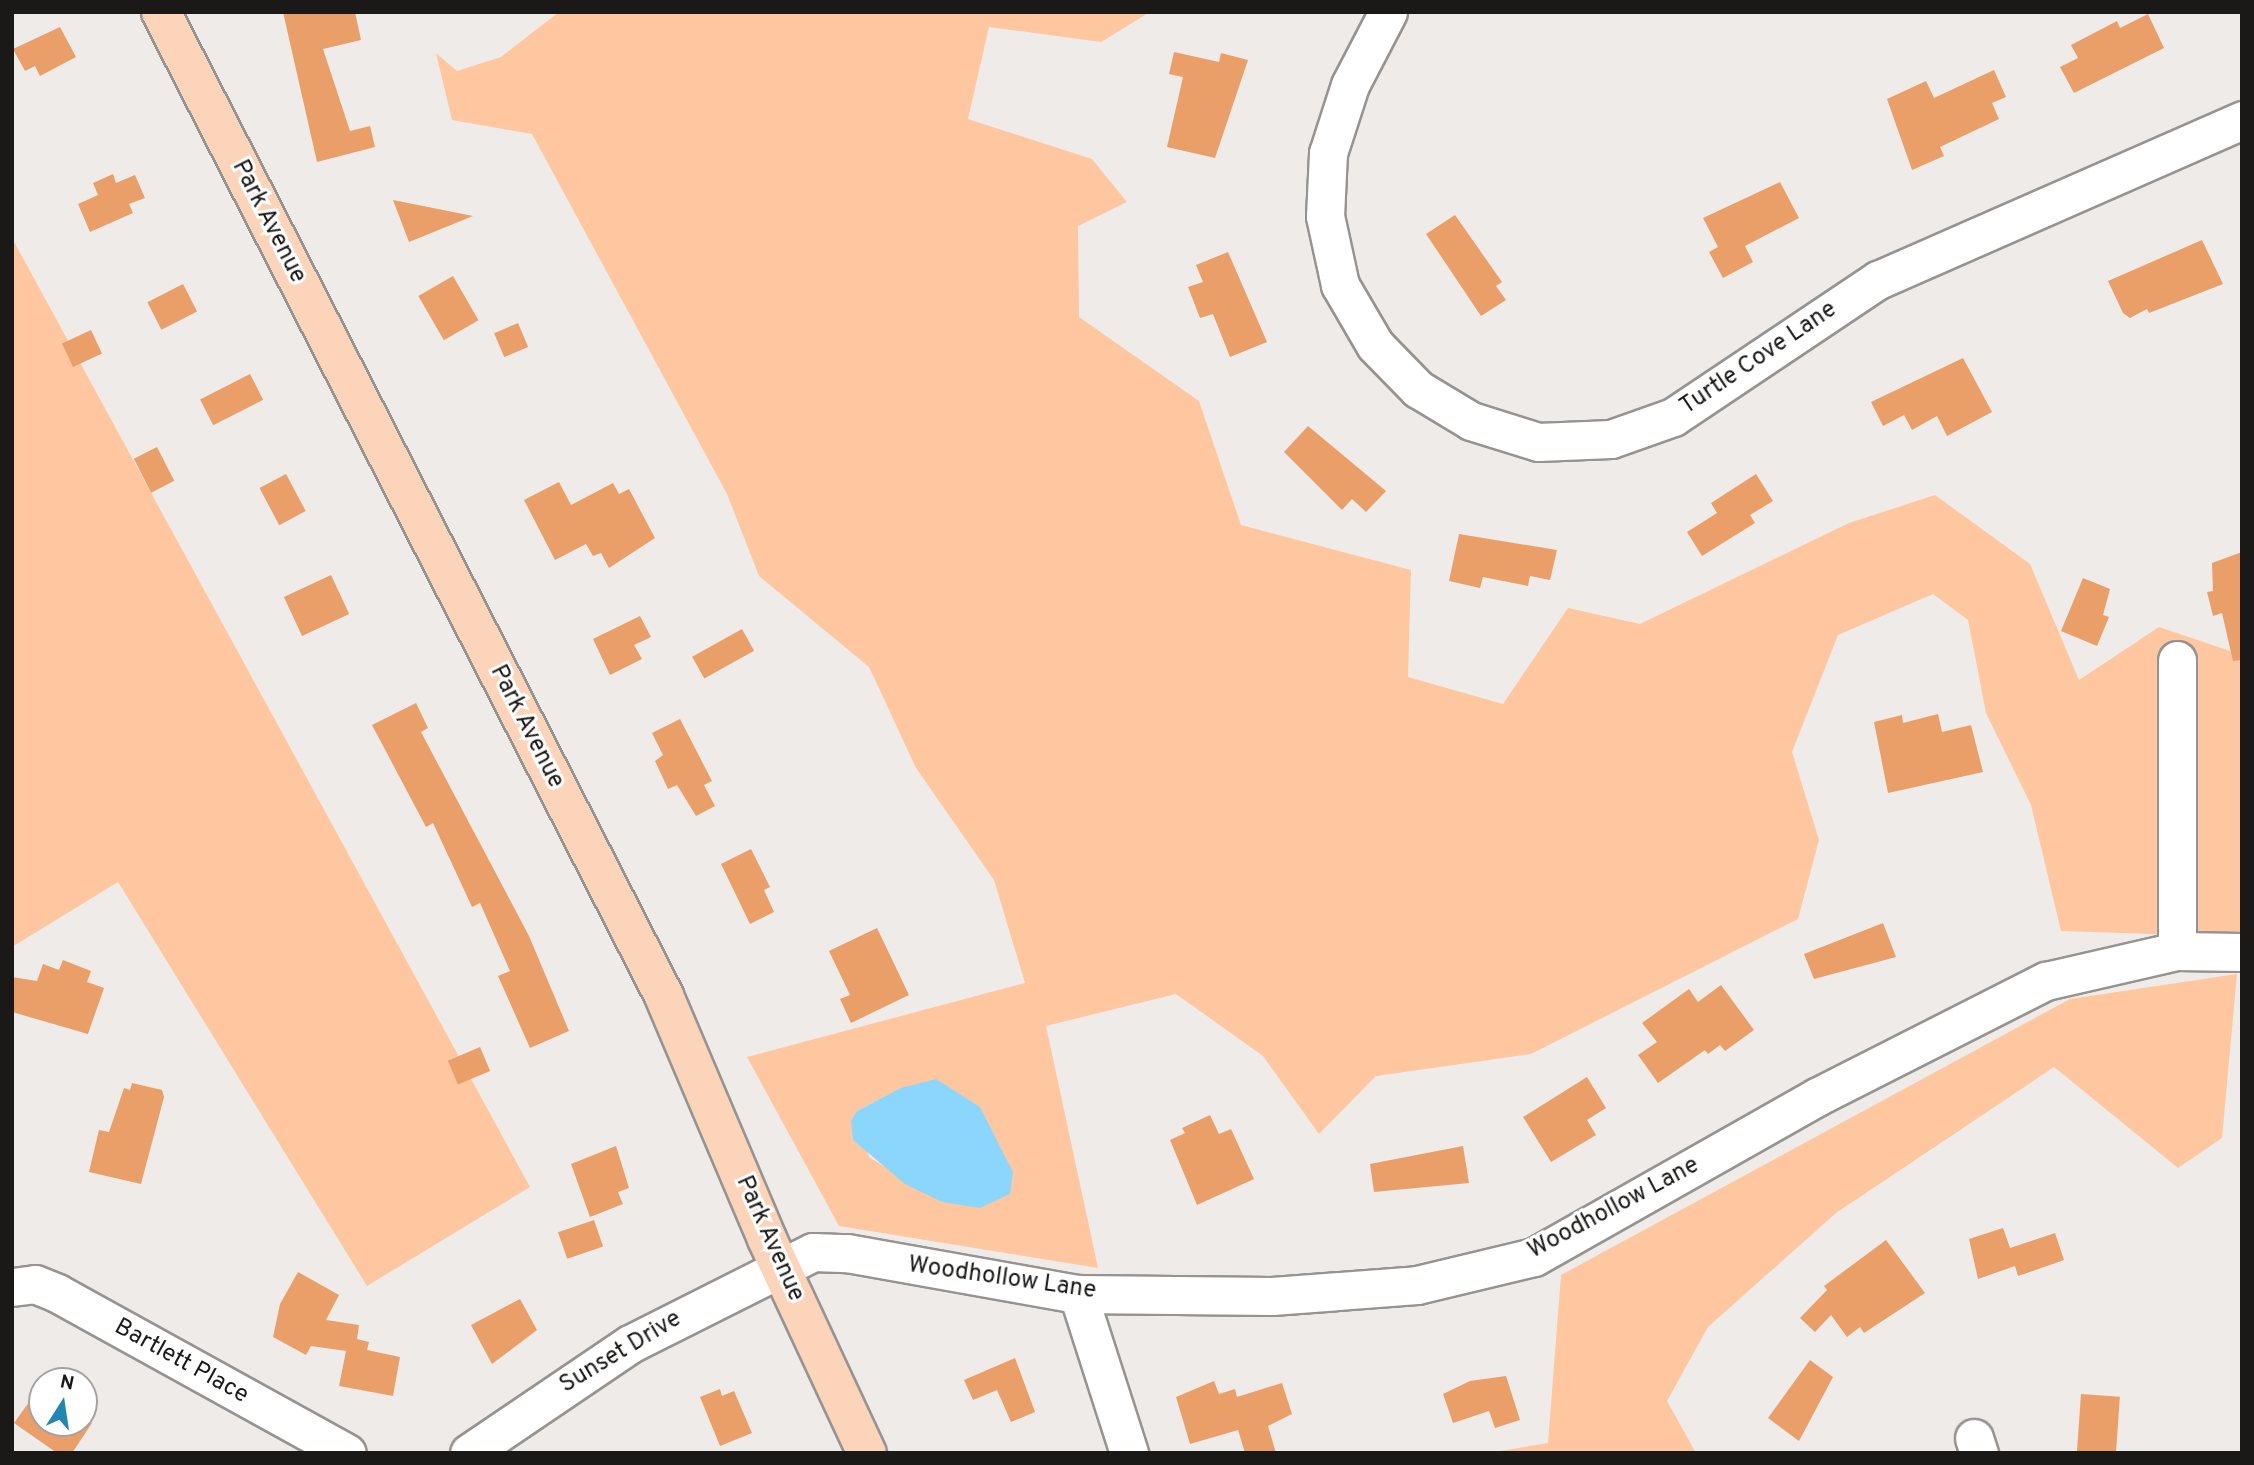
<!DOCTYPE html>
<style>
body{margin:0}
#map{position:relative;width:2254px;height:1465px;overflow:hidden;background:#efebe9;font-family:Overpass,sans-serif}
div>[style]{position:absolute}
.green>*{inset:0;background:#fec7a0}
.water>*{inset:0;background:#8bd6fc}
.building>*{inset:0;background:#ea9f69;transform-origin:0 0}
.roads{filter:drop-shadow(2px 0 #969391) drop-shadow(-2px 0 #969391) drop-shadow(0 2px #969391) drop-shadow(0 -2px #969391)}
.minor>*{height:37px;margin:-18.5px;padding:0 18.5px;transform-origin:18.5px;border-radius:18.5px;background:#fff}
.major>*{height:38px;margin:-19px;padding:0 19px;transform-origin:19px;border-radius:19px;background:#fbd4b9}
span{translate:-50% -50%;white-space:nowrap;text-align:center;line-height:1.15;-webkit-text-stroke:6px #fff;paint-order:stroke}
.street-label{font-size:24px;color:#1a1918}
.frame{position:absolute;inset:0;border:14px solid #1a1918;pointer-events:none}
.north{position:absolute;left:28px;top:1367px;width:70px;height:70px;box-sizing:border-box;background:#fff;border:2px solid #a3a3a3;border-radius:50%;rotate:12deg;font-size:19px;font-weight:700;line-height:28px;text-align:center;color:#1a1918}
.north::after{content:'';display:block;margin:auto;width:24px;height:32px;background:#2187b0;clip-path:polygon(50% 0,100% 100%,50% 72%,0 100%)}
</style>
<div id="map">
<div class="green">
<div style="clip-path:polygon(evenodd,559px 12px,1150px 12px,1101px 42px,989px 27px,968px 119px,1092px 159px,1127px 202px,1078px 226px,1079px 317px,1199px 401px,1241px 525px,1411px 570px,1408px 677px,1503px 704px,1568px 608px,1640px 624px,1849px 523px,1935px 495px,2030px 564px,2079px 680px,2159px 627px,2242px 655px,2242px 937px,2061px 931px,2031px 805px,1986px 713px,1968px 620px,1933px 594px,1838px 635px,1792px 752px,1819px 840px,1798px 919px,1531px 1054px,1376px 1076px,1319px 1134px,1263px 1056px,1176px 994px,1046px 1026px,1098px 1268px,839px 1226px,747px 1057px,1025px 983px,994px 880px,916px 768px,869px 667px,759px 576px,727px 494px,532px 134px,452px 120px,436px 53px,457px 71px,501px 57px,559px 12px,878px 1100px,942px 1202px,869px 1157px,857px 1111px,878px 1100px)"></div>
<div style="clip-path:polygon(12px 238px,530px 1187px,367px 1286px,118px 882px,12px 947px)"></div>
<div style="clip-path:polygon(2237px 974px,2222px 1138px,2178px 1168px,2054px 1067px,1836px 1213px,1708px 1327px,1667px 1401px,1696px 1453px,1488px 1453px,1548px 1443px,1561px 1275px,2070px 999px)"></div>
</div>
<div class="water">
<div style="clip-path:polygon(936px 1079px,980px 1107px,1013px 1172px,1010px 1194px,980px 1208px,942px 1202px,905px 1184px,853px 1140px,851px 1121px,857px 1111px,901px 1088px)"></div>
</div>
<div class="building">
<div style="clip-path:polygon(283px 12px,355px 12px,361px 40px,323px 49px,350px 131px,370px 126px,375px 147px,317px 162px)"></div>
<div style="clip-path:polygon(2148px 14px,2164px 48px,2074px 93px,2060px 67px,2078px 58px,2071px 45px,2117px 21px,2120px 28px)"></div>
<div style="clip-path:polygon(60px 27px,76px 57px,40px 76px,35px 66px,25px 71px,13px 49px)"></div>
<div style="clip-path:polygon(1174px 52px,1219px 62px,1221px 53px,1248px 60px,1215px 158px,1167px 147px,1183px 77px,1169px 74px)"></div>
<div style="clip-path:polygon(1994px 70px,2006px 97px,1992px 103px,1999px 119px,1940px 147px,1944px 156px,1912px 170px,1887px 99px,1926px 81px,1934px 98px)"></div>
<div style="clip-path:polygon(113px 174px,116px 183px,135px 175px,145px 198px,129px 204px,133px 213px,90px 232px,78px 204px,98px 195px,93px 183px)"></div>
<div style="clip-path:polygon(1780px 182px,1799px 218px,1745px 246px,1753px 262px,1723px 278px,1709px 252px,1718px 247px,1703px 218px)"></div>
<div style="clip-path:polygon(393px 200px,473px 216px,409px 242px)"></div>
<div style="clip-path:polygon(1455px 215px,1502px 282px,1496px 286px,1506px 300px,1481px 316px,1426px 234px)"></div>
<div style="clip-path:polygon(2202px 240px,2223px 284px,2149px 313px,2147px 309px,2130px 318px,2123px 313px,2108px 281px)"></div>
<div style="clip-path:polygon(1228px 252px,1267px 342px,1230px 357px,1213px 314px,1200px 318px,1188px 287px,1203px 282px,1196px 265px)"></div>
<div style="left:453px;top:276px;width:51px;height:40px;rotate:60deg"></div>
<div style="left:183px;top:284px;width:31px;height:40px;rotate:63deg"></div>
<div style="left:518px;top:323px;width:26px;height:26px;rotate:67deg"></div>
<div style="left:91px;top:330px;width:26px;height:32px;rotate:65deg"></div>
<div style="clip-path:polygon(1963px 358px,1992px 412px,1947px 436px,1937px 416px,1912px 430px,1904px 415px,1883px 426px,1871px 402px)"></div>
<div style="left:250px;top:374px;width:29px;height:56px;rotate:63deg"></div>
<div style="clip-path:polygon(1308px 426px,1386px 491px,1366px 512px,1352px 499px,1342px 510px,1284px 452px)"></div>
<div style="left:157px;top:447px;width:38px;height:26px;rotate:63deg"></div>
<div style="left:286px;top:474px;width:42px;height:30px;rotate:62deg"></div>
<div style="clip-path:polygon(1756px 474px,1773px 501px,1750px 515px,1755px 523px,1702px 556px,1687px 532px,1717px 513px,1711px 503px)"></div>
<div style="clip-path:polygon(559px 482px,571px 505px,613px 483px,619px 494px,629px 489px,655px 538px,609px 568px,601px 553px,593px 556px,586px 544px,555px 560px,524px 500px)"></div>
<div style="clip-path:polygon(1459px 534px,1557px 550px,1550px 580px,1530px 576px,1528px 586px,1483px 577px,1480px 588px,1449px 581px)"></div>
<div style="clip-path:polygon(2242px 552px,2242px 660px,2233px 661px,2222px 613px,2213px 616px,2207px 592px,2213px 591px,2212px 563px)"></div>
<div style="left:331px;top:575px;width:43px;height:52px;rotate:65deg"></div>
<div style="clip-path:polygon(2083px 578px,2110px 589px,2103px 615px,2109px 617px,2097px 646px,2061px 631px)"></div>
<div style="clip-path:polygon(640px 616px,651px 637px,634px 645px,642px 659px,610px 675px,593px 639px)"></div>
<div style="left:742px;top:629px;width:25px;height:57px;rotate:61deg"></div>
<div style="clip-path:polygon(416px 703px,428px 728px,421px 732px,529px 936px,569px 1031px,530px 1048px,498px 976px,510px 971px,480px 903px,472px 907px,433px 823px,426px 827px,372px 725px)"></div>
<div style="clip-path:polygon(1938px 714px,1942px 732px,1971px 725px,1983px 772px,1888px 793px,1874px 722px,1902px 715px,1903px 723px)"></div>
<div style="clip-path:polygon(680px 719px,712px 781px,704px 785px,715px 806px,696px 816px,677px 785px,668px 789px,655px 761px,663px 755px,652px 733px)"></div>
<div style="clip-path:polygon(751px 849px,770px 887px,764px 890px,774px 912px,750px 924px,721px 864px)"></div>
<div style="clip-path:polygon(1883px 923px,1896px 957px,1814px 979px,1804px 954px)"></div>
<div style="clip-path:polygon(877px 928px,909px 995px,851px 1023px,840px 999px,850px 995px,829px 951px)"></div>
<div style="clip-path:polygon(63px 960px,91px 971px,87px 982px,104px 988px,88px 1034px,12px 1012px,12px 977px,37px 981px,43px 964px,59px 970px)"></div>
<div style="clip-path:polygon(1721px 985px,1754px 1030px,1725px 1051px,1720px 1045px,1708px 1054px,1705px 1050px,1658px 1083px,1638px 1055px,1657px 1042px,1642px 1023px,1689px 989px,1698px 1002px)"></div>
<div style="left:480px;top:1047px;width:26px;height:35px;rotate:67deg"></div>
<div style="clip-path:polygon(1587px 1077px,1606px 1108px,1587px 1120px,1596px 1135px,1551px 1162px,1523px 1117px)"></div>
<div style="clip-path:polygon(132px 1083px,162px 1090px,164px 1097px,141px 1184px,89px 1172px,99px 1130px,109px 1132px,124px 1088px,130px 1090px)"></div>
<div style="clip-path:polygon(1210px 1115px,1219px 1134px,1231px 1129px,1254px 1179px,1197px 1205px,1170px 1140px,1185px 1133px,1182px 1128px)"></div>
<div style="clip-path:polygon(616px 1146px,629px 1188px,618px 1192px,623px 1204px,590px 1217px,571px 1164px)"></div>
<div style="clip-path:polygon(1463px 1146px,1469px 1183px,1374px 1192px,1370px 1164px)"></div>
<div style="left:594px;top:1220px;width:28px;height:38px;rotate:71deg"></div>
<div style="clip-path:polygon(2003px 1228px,2010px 1248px,2055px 1233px,2064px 1260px,2018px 1276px,2015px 1266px,1978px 1279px,1969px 1239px)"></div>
<div style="clip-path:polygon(1886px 1240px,1925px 1293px,1864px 1333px,1860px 1327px,1847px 1337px,1831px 1315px,1815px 1332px,1800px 1318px,1827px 1290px,1824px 1286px)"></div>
<div style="clip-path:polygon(298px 1272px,339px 1295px,326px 1320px,359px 1325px,357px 1339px,369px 1342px,367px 1350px,400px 1357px,393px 1396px,339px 1386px,346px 1351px,311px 1346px,306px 1355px,273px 1337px,280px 1304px)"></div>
<div style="clip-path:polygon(520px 1299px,537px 1330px,492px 1364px,471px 1325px)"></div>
<div style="clip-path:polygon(1015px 1358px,1035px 1412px,1011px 1422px,997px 1390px,973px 1400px,964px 1380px)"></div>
<div style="clip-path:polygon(1810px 1360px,1833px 1377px,1799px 1441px,1768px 1418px)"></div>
<div style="clip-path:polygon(1506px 1376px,1520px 1420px,1495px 1428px,1489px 1411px,1453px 1423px,1443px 1394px,1470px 1381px)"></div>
<div style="clip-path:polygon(1214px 1381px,1219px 1394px,1235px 1389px,1237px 1397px,1282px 1383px,1292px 1414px,1268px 1426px,1276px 1453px,1245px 1453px,1238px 1430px,1190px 1444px,1176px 1397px)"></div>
<div style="clip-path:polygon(42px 1384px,42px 1423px,92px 1423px,72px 1453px,57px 1453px,14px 1423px)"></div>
<div style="clip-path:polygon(720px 1389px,722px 1396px,734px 1391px,752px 1433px,720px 1446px,700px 1397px)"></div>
<div style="left:2081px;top:1394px;width:39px;height:59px;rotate:4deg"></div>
</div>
<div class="roads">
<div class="minor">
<div style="left:1388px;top:12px;width:82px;rotate:117.5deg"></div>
<div style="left:1350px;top:85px;width:71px;rotate:107.9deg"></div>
<div style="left:1328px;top:153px;width:63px;rotate:92.7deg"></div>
<div style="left:1325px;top:216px;width:71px;rotate:77.7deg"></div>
<div style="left:1340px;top:285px;width:69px;rotate:59.7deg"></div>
<div style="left:1375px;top:345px;width:62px;rotate:45.7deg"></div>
<div style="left:1418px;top:389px;width:62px;rotate:31.1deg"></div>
<div style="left:1471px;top:421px;width:70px;rotate:17.4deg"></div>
<div style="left:1538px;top:442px;width:73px;rotate:-2.4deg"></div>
<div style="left:1611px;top:439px;width:66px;rotate:-19.5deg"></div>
<div style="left:1673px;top:417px;width:247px;rotate:-33.8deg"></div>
<div style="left:1878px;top:280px;width:398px;rotate:-23.7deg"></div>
<div style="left:2177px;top:660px;width:291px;rotate:90deg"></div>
<div style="left:12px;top:1287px;width:23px;rotate:-7deg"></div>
<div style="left:35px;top:1284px;width:24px;rotate:22deg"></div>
<div style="left:57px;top:1293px;width:331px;rotate:28.9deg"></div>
<div style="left:1078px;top:1294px;width:167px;rotate:72.2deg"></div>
<div style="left:1974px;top:1438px;width:16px;rotate:72deg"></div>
<div style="left:469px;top:1453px;width:194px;rotate:-34.1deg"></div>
<div style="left:630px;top:1344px;width:205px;rotate:-26.7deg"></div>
<div style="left:813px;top:1252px;width:34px;rotate:2deg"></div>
<div style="left:847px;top:1253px;width:235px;rotate:10.1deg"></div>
<div style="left:1078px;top:1294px;width:194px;rotate:0.6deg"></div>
<div style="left:1272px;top:1296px;width:145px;rotate:-4.3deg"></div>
<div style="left:1417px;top:1285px;width:120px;rotate:-13.5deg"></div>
<div style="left:1534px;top:1257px;width:325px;rotate:-29.5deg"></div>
<div style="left:1817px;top:1097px;width:257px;rotate:-26.9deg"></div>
<div style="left:2046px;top:981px;width:134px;rotate:-12.9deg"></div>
<div style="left:2177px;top:951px;width:65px;rotate:0.9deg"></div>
</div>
<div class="major">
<div style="left:161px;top:12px;width:1105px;rotate:62.92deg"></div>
<div style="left:664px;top:996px;width:264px;rotate:67deg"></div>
<div style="left:767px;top:1239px;width:236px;rotate:65deg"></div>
</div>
</div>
<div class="street-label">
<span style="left:268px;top:222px;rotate:63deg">Park Avenue</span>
<span style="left:1759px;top:359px;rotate:-34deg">Turtle Cove Lane</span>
<span style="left:526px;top:727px;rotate:63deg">Park Avenue</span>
<span style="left:1614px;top:1209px;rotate:-28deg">Woodhollow Lane</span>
<span style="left:769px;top:1239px;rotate:66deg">Park Avenue</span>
<span style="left:1002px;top:1279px;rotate:8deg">Woodhollow Lane</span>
<span style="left:621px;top:1353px;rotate:-31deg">Sunset Drive</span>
<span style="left:181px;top:1362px;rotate:29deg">Bartlett Place</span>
</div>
<div class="frame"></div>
<div class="north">N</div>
</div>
